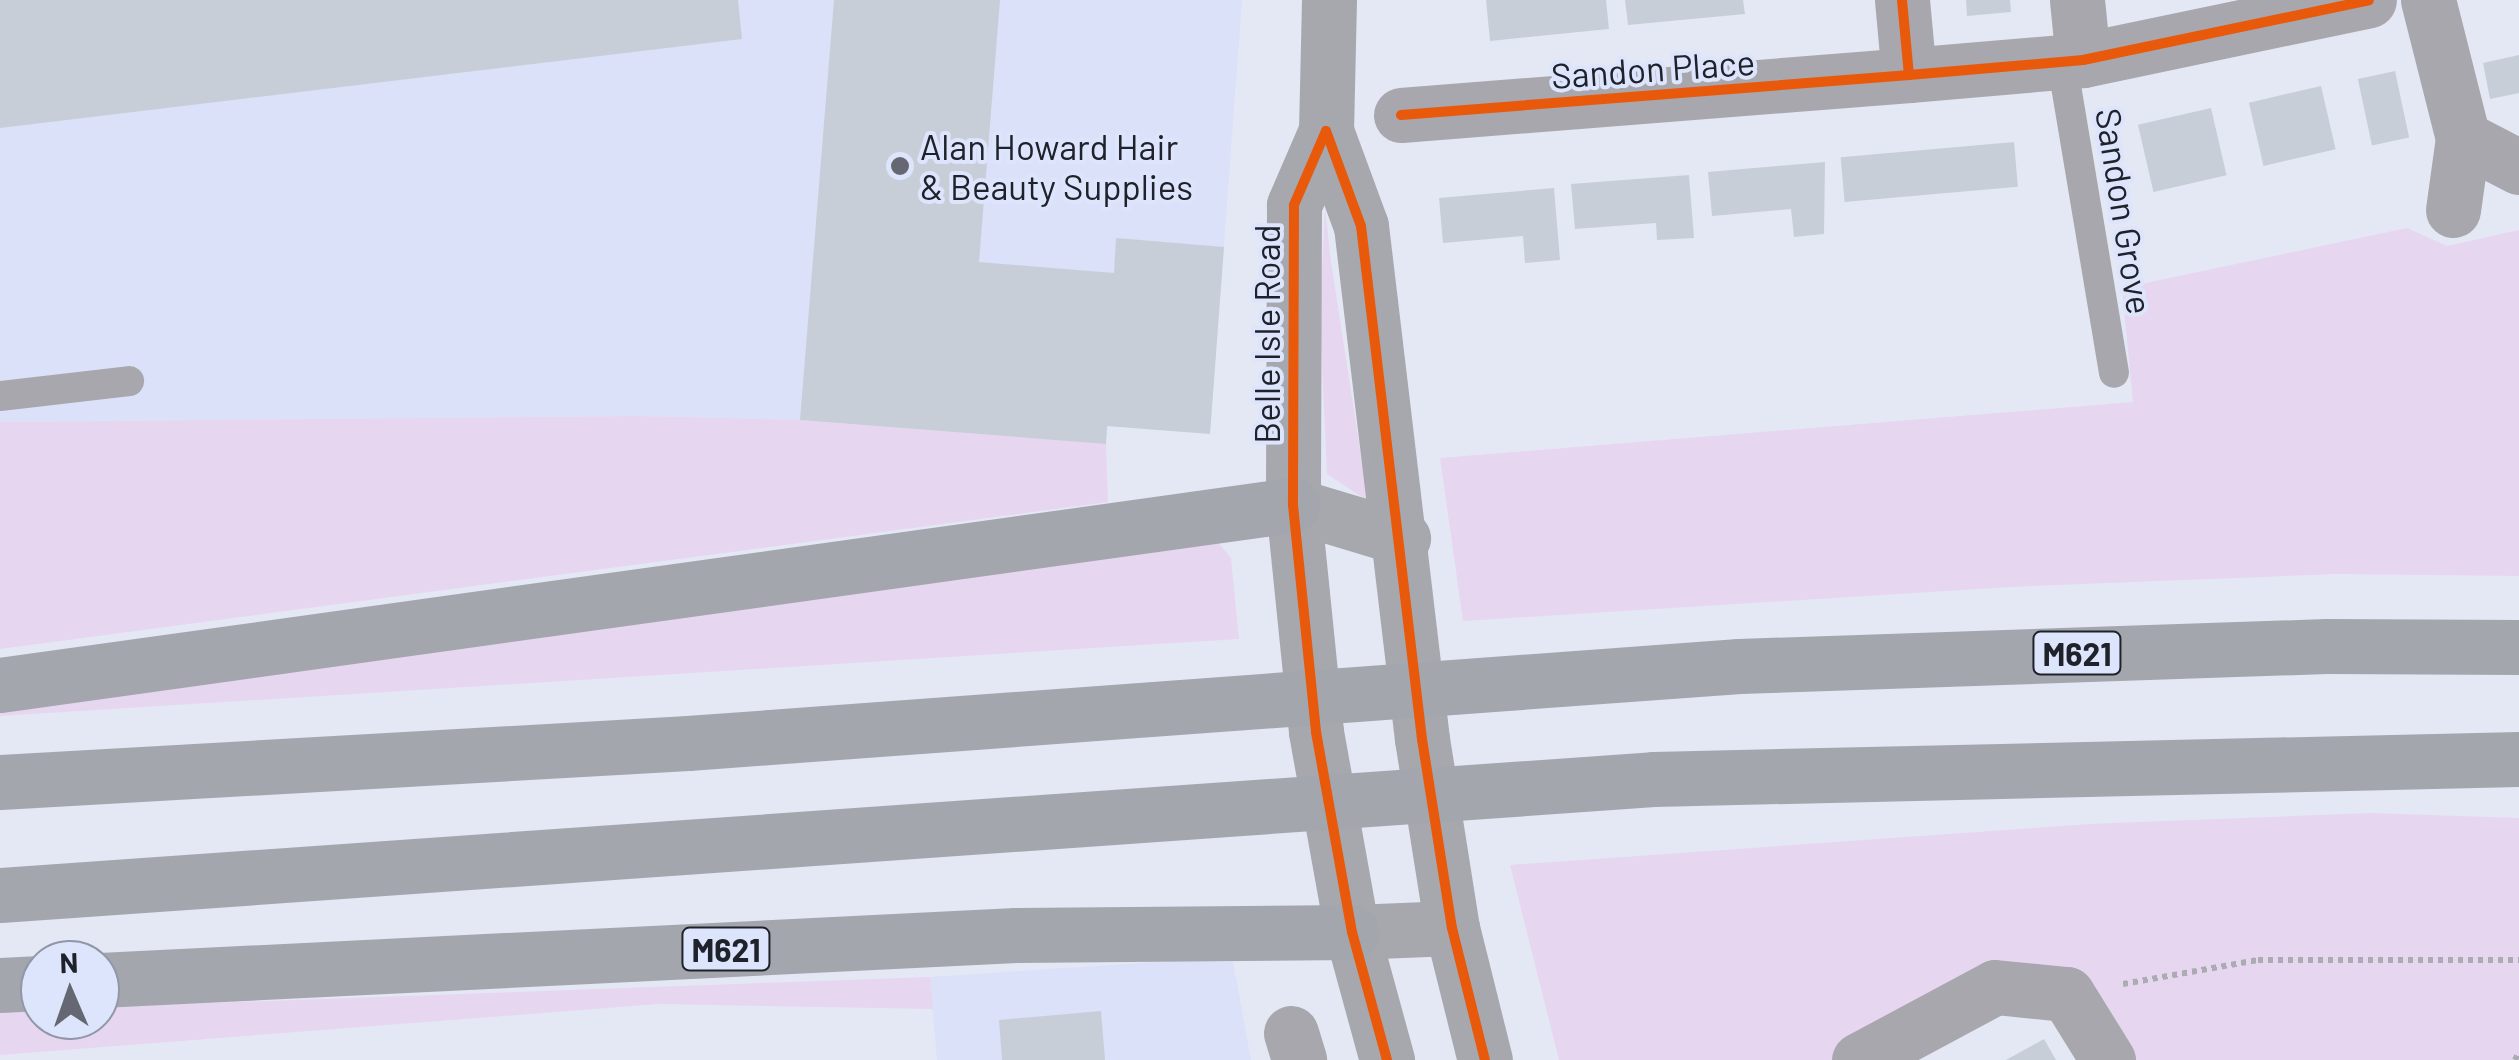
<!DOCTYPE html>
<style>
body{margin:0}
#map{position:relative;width:2519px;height:1060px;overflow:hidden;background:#e4e8f5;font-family:Barlow,sans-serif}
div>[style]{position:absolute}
.built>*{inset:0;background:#dae1f8}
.green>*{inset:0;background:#e7d6f0}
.building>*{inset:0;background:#c8ced7;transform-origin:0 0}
.path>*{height:6px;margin-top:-3px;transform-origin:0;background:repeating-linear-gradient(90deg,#aaacb2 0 5px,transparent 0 10px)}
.lane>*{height:30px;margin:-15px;padding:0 15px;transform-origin:15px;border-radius:15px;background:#a8a7ad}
.street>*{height:55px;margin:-27.5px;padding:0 27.5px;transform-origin:27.5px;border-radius:27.5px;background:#a8a7ad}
.secondary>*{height:55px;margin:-27.5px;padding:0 27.5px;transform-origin:27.5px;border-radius:27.5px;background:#a7a7ae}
.highway>*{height:55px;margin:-27.5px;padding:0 27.5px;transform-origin:27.5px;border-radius:27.5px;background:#a4a6ae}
.cycleway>*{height:10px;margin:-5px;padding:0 5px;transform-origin:5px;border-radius:5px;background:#e8590c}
.dots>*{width:28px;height:28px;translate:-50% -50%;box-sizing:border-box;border:5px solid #dde5fc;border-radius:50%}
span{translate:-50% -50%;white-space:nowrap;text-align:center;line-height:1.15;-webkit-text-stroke:8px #dde5fc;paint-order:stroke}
.shield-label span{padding:2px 8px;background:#dde5fc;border:2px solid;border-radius:8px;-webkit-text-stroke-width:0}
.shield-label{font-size:32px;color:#20222b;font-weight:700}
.street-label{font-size:35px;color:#20222b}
.poi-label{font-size:35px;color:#20222b}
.left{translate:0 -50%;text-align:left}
.north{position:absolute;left:20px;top:940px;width:100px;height:100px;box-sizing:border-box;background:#dde5fc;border:2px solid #9197a8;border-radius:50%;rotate:358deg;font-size:28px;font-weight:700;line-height:40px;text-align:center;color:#20222b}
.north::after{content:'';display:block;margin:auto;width:35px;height:45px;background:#656772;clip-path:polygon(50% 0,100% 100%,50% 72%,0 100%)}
</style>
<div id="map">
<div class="built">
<div style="clip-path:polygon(0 0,1242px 0,1210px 434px,1108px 426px,1106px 444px,801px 420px,639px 416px,0 422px)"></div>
<div style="clip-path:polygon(1187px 960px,1233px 962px,1251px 1060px,937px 1060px,930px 977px)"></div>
</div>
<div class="green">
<div style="clip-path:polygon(1325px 209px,1331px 262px,1368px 501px,1327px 474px,1320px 319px)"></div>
<div style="clip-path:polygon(2407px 228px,2447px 246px,2519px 230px,2519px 576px,2336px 574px,2010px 587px,1463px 621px,1440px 458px,2133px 402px,2122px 288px)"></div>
<div style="clip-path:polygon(639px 416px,800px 420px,1106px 444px,1108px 502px,0 649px,0 422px)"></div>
<div style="clip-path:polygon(1215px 539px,1231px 558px,1239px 639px,0 716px,0 710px)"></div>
<div style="clip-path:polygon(2370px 813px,2519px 818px,2519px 1060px,2108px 1060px,2067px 994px,1995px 987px,1859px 1060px,1559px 1060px,1510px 865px,2090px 824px)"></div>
<div style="clip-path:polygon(930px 977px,933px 1009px,658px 1004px,0 1055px,0 1010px,40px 1009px,40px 1020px,100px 1020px,100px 1007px)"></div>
</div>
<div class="building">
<div style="clip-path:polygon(0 0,738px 0,742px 39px,0 128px)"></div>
<div style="clip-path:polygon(834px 0,1000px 0,979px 262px,1114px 273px,1116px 238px,1224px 247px,1210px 434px,1107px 426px,1106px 444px,800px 420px)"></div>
<div style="clip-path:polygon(1486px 0,1606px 0,1609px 29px,1490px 41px)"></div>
<div style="clip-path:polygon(1625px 0,1743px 0,1745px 14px,1628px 25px)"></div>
<div style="clip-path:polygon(1966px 0,2010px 0,2011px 12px,1967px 16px)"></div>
<div style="clip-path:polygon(2519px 55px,2519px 93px,2490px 99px,2483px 63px)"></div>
<div style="left:2395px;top:71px;width:68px;height:38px;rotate:78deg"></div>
<div style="left:2321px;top:86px;width:65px;height:74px;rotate:77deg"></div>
<div style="left:2211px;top:108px;width:69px;height:75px;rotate:77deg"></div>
<div style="left:2014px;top:142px;width:45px;height:174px;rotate:85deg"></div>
<div style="clip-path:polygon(1825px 162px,1824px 234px,1794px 237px,1791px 209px,1712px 216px,1708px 172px)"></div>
<div style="clip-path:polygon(1689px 175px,1694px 238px,1657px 240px,1656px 223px,1575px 229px,1571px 184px)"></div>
<div style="clip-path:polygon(1554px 188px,1560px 260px,1525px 263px,1523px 236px,1443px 243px,1439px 198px)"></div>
<div style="clip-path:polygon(1101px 1011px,1105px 1060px,1002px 1060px,999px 1020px)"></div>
<div style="clip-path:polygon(2044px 1039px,2056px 1060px,2006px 1060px)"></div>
</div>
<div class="path">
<div style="left:2123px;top:984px;width:137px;rotate:-10.1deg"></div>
<div style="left:2258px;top:960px;width:261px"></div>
<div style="left:2515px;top:1060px;width:9px;rotate:-63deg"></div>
</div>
<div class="lane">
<div style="left:2062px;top:62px;width:315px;rotate:80.5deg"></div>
<div style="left:0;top:396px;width:130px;rotate:-6.6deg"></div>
</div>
<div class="street">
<div style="left:1902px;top:0;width:75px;rotate:84.7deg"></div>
<div style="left:1909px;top:75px;width:175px;rotate:-4.9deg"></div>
<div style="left:2083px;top:60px;width:292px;rotate:-11.8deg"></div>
<div style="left:2077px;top:0;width:60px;rotate:84.3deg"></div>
<div style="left:2428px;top:0;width:142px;rotate:75.8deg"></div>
<div style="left:2463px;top:138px;width:63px;rotate:27.4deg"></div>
<div style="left:1401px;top:115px;width:510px;rotate:-4.5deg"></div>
<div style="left:2453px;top:210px;width:73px;rotate:-82.1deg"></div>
<div style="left:1291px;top:1033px;width:28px;rotate:73deg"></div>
<div style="left:1859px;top:1060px;width:154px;rotate:-28.2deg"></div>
<div style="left:1995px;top:987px;width:72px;rotate:5.6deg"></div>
<div style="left:2067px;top:994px;width:78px;rotate:58.2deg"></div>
</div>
<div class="secondary">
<div style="left:1329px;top:0;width:131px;rotate:91.3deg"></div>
<div style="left:1326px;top:131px;width:101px;rotate:69.8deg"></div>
<div style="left:1361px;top:226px;width:517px;rotate:83.22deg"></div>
<div style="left:1422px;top:739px;width:191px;rotate:81deg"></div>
<div style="left:1452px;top:928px;width:136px;rotate:76deg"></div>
<div style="left:1326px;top:131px;width:81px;rotate:113.4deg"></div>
<div style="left:1294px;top:205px;width:300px;rotate:90.2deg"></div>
<div style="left:1293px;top:505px;width:228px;rotate:84.2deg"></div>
<div style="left:1316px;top:732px;width:203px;rotate:79.8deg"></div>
<div style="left:1352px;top:932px;width:133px;rotate:74.7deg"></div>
<div style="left:1293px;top:505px;width:115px;rotate:16.7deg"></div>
<div style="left:1352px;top:932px;width:100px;rotate:-2.3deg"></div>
</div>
<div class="highway">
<div style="left:0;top:685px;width:1305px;rotate:-7.93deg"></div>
<div style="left:0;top:782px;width:689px;rotate:-3.24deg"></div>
<div style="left:688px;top:743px;width:1054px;rotate:-4.19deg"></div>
<div style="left:1739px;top:666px;width:588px;rotate:-1.95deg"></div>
<div style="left:2327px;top:646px;width:192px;rotate:0.3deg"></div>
<div style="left:0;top:895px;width:1657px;rotate:-4.01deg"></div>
<div style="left:1653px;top:779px;width:866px;rotate:-1.32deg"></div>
<div style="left:100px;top:980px;width:917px;rotate:-2.81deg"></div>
<div style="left:1016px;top:935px;width:336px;rotate:-0.5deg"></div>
<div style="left:0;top:985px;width:40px;rotate:-2.9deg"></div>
</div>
<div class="cycleway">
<div style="left:1902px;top:0;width:75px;rotate:84.7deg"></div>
<div style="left:1909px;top:75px;width:175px;rotate:-4.9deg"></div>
<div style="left:2083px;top:60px;width:292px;rotate:-11.8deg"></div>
<div style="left:1401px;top:115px;width:510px;rotate:-4.5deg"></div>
<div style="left:1326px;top:131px;width:101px;rotate:69.8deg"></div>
<div style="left:1361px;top:226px;width:517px;rotate:83.22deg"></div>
<div style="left:1422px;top:739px;width:191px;rotate:81deg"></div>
<div style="left:1452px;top:928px;width:136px;rotate:76deg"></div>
<div style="left:1326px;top:131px;width:81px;rotate:113.4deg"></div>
<div style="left:1294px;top:205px;width:300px;rotate:90.2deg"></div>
<div style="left:1293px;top:505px;width:228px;rotate:84.2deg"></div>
<div style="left:1316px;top:732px;width:203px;rotate:79.8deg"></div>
<div style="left:1352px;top:932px;width:133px;rotate:74.7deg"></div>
</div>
<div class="dots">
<div style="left:900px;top:166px;background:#656772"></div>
</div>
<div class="shield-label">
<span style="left:2077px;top:653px">M621</span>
<span style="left:726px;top:949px">M621</span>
</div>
<div class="street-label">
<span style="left:1653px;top:68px;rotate:-4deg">Sandon Place</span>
<span style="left:2125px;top:211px;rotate:81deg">Sandon Grove</span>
<span style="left:1266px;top:334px;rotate:-90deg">Belle Isle Road</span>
</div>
<div class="poi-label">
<span class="left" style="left:920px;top:166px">Alan Howard Hair<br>&amp; Beauty Supplies</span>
</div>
<div class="north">N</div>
</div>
